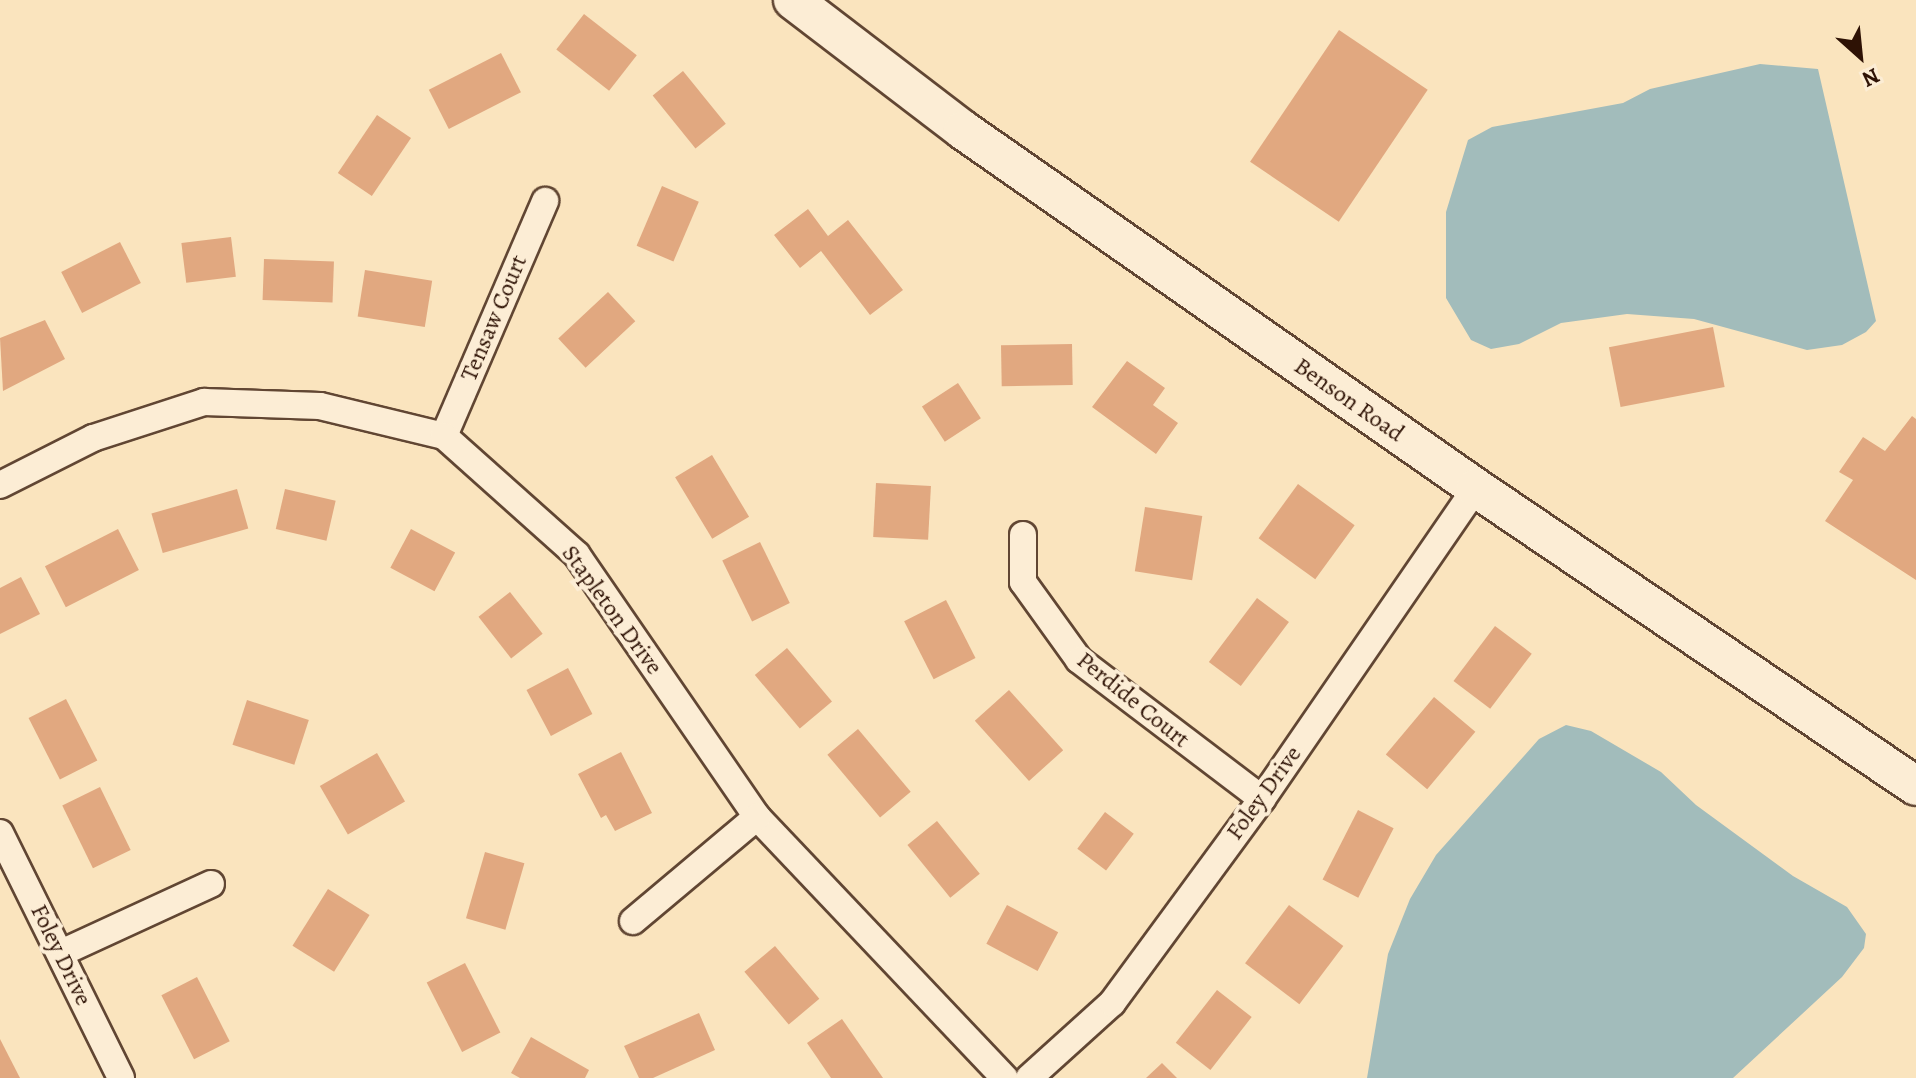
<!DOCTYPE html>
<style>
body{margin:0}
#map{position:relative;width:1916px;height:1078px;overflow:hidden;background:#fae4be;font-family:Alegreya,serif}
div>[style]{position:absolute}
.water>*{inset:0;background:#a2bcbb}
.building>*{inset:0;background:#e1a880;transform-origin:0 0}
.roads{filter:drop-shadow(2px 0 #614633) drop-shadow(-2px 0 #614633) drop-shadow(0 2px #614633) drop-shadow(0 -2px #614633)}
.minor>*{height:26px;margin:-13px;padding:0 13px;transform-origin:13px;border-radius:13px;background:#fcedd5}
.secondary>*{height:38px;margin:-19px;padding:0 19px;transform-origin:19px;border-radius:19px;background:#fcedd5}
span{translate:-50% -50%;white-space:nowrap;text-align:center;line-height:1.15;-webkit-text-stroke:8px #fcedd5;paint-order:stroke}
.street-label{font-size:24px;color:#2e1205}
.north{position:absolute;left:1820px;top:16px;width:80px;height:80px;-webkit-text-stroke:6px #fcedd5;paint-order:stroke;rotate:153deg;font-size:22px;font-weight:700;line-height:32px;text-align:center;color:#2e1205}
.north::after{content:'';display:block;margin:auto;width:28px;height:36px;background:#2e1205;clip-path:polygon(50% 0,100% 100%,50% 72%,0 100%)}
</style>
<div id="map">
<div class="water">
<div style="clip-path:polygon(1760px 64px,1818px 69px,1876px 321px,1866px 332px,1842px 345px,1807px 350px,1694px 319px,1627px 314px,1561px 323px,1519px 344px,1491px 349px,1471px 340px,1446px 298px,1446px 212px,1468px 140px,1492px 127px,1623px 103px,1650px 89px)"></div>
<div style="clip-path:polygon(1566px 725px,1591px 731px,1661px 772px,1696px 805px,1793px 876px,1847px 907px,1866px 934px,1864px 948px,1842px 977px,1733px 1078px,1367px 1078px,1388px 954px,1410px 899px,1436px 855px,1539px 739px)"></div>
</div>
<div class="building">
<div style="left:584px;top:14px;width:67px;height:45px;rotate:38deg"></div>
<div style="left:1339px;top:30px;width:107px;height:159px;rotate:34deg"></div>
<div style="left:501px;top:53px;width:44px;height:81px;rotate:63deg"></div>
<div style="left:683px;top:71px;width:68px;height:39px;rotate:51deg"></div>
<div style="left:377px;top:115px;width:41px;height:70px;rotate:34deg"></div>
<div style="left:662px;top:186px;width:40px;height:65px;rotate:23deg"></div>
<div style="clip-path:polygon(808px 209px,828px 236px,848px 220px,903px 290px,870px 315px,821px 251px,800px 268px,774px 235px)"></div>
<div style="left:231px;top:237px;width:40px;height:50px;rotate:83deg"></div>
<div style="left:120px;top:242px;width:46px;height:66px;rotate:63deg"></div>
<div style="left:264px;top:259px;width:70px;height:41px;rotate:2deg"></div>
<div style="left:365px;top:270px;width:68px;height:47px;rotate:9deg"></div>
<div style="left:608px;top:292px;width:40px;height:68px;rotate:47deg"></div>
<div style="clip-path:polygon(45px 320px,65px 359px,3px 391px,0 338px)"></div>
<div style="left:1713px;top:327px;width:61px;height:106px;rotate:79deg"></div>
<div style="left:1072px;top:344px;width:41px;height:71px;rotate:89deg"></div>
<div style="clip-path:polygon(1127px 361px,1165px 388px,1153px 405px,1178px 423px,1156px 454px,1092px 407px)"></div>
<div style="left:958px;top:383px;width:42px;height:43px;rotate:57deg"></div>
<div style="clip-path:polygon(1912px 416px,1916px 419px,1916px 580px,1825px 521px,1853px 480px,1839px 472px,1863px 437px,1885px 451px)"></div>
<div style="left:712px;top:455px;width:72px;height:43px;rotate:59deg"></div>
<div style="left:876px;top:483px;width:55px;height:54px;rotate:3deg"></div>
<div style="left:1298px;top:484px;width:70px;height:67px;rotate:36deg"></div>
<div style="left:237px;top:489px;width:41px;height:89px;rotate:74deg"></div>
<div style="left:285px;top:489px;width:52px;height:41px;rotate:13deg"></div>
<div style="left:1145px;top:507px;width:58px;height:65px;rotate:9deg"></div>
<div style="left:118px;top:529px;width:46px;height:82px;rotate:63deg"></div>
<div style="left:411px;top:529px;width:50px;height:44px;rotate:28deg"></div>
<div style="left:760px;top:542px;width:68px;height:42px;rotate:64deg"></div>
<div style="clip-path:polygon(21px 577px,40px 614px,0 634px,0 588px)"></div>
<div style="left:510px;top:592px;width:53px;height:40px;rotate:52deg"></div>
<div style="left:1257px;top:598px;width:40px;height:80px;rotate:37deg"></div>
<div style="left:946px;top:600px;width:65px;height:47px;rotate:63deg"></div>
<div style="left:1495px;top:626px;width:46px;height:69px;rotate:37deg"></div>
<div style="left:787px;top:648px;width:70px;height:42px;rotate:50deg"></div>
<div style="left:568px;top:668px;width:52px;height:47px;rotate:62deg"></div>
<div style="left:1009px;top:690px;width:81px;height:46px;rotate:48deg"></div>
<div style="left:1434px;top:697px;width:54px;height:75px;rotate:40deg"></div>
<div style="left:66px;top:699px;width:69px;height:42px;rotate:63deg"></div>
<div style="left:247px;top:700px;width:65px;height:47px;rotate:18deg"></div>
<div style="left:858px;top:729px;width:82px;height:40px;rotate:50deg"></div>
<div style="clip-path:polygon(621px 752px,652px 813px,615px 831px,606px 815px,601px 818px,578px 774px)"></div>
<div style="left:377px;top:753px;width:56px;height:66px;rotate:60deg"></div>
<div style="left:100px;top:787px;width:70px;height:42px;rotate:64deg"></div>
<div style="left:1358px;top:810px;width:40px;height:78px;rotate:27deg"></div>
<div style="left:1105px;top:812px;width:36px;height:46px;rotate:37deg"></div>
<div style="left:937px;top:821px;width:68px;height:38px;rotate:51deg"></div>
<div style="left:485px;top:852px;width:41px;height:69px;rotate:16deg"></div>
<div style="left:328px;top:889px;width:49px;height:67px;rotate:32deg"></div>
<div style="left:1007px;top:905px;width:58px;height:44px;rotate:28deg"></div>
<div style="left:1289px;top:905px;width:68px;height:73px;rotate:37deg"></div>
<div style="left:775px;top:946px;width:69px;height:40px;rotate:50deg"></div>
<div style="left:465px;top:963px;width:78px;height:43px;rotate:63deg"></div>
<div style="left:197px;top:977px;width:72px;height:40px;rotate:63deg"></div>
<div style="left:1217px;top:990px;width:44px;height:67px;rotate:38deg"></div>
<div style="clip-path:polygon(699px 1013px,715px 1050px,653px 1078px,639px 1078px,624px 1046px)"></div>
<div style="clip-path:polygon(842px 1019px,883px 1078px,831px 1078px,807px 1043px)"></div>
<div style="clip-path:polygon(531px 1037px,589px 1070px,585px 1078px,520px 1078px,511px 1073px)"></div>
<div style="clip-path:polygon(0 1039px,20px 1078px,0 1078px)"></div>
<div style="clip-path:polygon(1162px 1063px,1177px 1078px,1146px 1078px)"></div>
</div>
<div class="roads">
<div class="minor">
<div style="left:444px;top:436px;width:256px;rotate:-66.7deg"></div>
<div style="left:0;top:485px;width:104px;rotate:-26.8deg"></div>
<div style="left:93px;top:438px;width:117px;rotate:-18deg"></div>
<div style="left:204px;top:402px;width:116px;rotate:2deg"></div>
<div style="left:320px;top:406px;width:128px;rotate:13.6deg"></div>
<div style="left:444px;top:436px;width:178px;rotate:41.8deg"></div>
<div style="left:577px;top:555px;width:318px;rotate:55.5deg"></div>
<div style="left:757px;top:817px;width:360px;rotate:46.5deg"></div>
<div style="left:1023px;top:535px;width:47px;rotate:90deg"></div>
<div style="left:1023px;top:582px;width:96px;rotate:54.3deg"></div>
<div style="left:1079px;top:660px;width:230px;rotate:37.2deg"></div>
<div style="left:0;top:833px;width:273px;rotate:63.7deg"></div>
<div style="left:633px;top:921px;width:162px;rotate:-40deg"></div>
<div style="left:61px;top:953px;width:165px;rotate:-24.7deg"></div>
<div style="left:1029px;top:1078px;width:112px;rotate:-42.1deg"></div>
<div style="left:1112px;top:1003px;width:253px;rotate:-53.7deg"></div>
<div style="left:1262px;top:799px;width:378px;rotate:-55.5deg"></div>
</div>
<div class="secondary">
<div style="left:793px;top:0;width:214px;rotate:37.4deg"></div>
<div style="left:963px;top:130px;width:626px;rotate:34.91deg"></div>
<div style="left:1476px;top:488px;width:531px;rotate:34.11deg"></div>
</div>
</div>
<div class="street-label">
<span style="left:494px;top:318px;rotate:-67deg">Tensaw Court</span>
<span style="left:1349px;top:400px;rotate:35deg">Benson Road</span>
<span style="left:612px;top:610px;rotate:54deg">Stapleton Drive</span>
<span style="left:1133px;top:700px;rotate:39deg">Perdide Court</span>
<span style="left:1264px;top:793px;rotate:-54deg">Foley Drive</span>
<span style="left:61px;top:955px;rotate:64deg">Foley Drive</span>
</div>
<div class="north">N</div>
</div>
